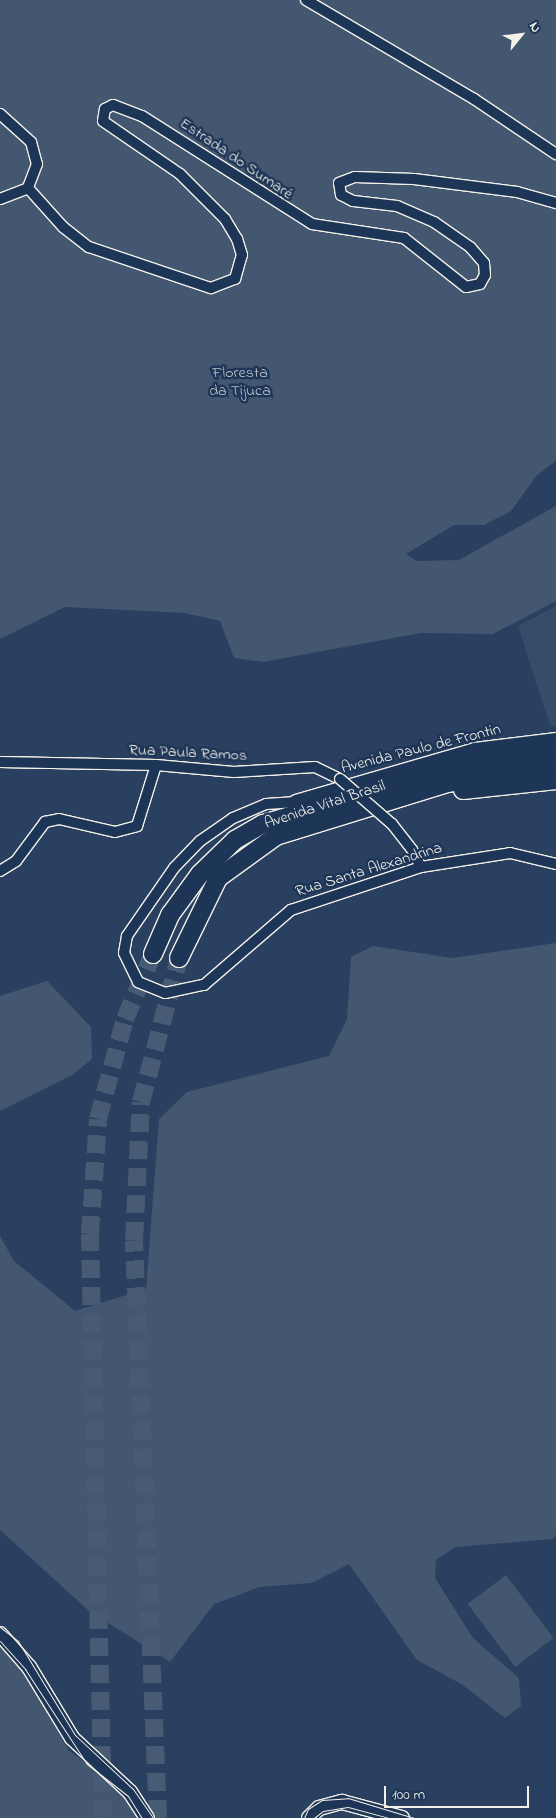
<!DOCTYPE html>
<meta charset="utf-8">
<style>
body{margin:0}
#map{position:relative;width:556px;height:1818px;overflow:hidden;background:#2a4060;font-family:"Indie Flower",sans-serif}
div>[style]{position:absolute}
.built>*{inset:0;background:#374c69}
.green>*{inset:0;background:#445771;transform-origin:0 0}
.highway-tunnel>*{height:18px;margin-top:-9px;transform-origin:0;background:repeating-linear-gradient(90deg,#485b74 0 18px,transparent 0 27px)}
.roads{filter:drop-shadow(1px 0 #f4f1e8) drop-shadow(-1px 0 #f4f1e8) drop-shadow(0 1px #f4f1e8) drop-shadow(0 -1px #f4f1e8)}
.street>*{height:10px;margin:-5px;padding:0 5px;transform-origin:5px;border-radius:5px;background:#1d3557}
.secondary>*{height:14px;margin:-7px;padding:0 7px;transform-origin:7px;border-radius:7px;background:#1d3557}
.highway>*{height:18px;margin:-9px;padding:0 9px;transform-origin:9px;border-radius:9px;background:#1d3557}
.tram>*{height:1px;margin:-0.5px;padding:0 0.5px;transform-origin:0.5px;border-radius:0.5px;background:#f4f1e8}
.bridges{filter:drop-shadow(1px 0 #f4f1e8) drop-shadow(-1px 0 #f4f1e8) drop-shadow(0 1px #f4f1e8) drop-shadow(0 -1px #f4f1e8)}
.street-bridge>*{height:10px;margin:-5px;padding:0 5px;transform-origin:5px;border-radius:5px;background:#1d3557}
span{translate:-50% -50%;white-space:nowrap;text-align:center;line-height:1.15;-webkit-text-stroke:5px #1d3557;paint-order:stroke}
.street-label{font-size:16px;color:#f4f1e8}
.park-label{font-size:16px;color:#bfc3c4}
.north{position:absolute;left:496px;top:10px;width:50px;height:50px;-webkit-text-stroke:4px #1d3557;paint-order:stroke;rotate:61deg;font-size:14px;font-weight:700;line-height:20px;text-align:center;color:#f4f1e8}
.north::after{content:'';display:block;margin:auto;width:18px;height:22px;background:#f4f1e8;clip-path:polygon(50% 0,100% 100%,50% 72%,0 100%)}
.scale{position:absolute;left:384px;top:1786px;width:145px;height:22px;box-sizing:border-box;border:2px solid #f4f1e8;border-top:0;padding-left:6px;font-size:15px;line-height:18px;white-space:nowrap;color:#f4f1e8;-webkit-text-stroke:4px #1d3557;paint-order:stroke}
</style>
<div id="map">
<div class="built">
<div style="clip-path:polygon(556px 606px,556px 726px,550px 725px,518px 626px)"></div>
</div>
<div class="green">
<div style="clip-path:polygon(0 0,556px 0,556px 461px,537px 475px,511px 511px,484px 525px,454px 525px,406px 554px,417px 561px,459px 560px,556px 506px,556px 601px,493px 634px,421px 633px,263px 662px,234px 658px,220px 621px,185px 613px,65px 607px,0 639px)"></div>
<div style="clip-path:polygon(556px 943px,556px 1535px,553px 1539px,455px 1547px,436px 1560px,435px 1578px,473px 1638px,519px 1678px,521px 1706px,505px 1718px,463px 1685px,417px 1660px,349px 1564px,311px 1583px,259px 1587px,214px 1604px,170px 1662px,88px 1610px,0 1530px,0 1236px,14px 1261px,75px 1311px,146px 1289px,159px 1119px,187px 1092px,329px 1056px,347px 1019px,351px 957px,373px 946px,452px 958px)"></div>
<div style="clip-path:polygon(47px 981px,91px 1027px,92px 1059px,72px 1075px,0 1111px,0 996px)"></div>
<div style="left:506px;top:1575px;width:79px;height:48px;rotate:53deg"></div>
<div style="clip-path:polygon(0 1645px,30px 1678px,68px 1750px,121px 1788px,138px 1818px,0 1818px)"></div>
</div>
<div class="highway-tunnel">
<div style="left:103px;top:1818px;width:584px;rotate:-91.28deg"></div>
<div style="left:90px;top:1234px;width:115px;rotate:-86deg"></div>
<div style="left:98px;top:1119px;width:104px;rotate:-74.9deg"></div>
<div style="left:125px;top:1019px;width:71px;rotate:-66.7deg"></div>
<div style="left:158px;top:1818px;width:578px;rotate:-92.38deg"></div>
<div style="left:134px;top:1240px;width:138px;rotate:-87.1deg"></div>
<div style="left:141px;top:1102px;width:149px;rotate:-75.2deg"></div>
</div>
<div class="roads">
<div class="street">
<div style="left:306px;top:0;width:195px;rotate:30.5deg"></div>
<div style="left:474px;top:99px;width:99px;rotate:33.9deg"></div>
<div style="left:0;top:114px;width:42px;rotate:42.1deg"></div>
<div style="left:31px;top:142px;width:23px;rotate:75deg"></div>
<div style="left:37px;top:164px;width:26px;rotate:111deg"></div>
<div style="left:28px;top:188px;width:52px;rotate:48.1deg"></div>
<div style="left:63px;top:227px;width:33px;rotate:38deg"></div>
<div style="left:89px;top:247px;width:129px;rotate:18.6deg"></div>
<div style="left:211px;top:288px;width:26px;rotate:-21deg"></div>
<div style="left:235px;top:279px;width:25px;rotate:-74deg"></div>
<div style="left:242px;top:255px;width:17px;rotate:-107deg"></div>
<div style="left:237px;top:239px;width:23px;rotate:-121deg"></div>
<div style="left:225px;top:219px;width:64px;rotate:-135deg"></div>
<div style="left:180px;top:174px;width:93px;rotate:-145.5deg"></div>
<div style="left:103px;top:121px;width:12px;rotate:-81deg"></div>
<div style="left:105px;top:109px;width:9px;rotate:-27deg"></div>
<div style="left:113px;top:105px;width:31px;rotate:21deg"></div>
<div style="left:142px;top:116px;width:201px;rotate:32.4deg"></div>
<div style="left:312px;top:224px;width:93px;rotate:8.7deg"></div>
<div style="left:404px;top:238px;width:79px;rotate:38.3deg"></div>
<div style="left:466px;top:287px;width:14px;rotate:-12deg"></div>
<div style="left:480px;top:284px;width:10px;rotate:-61deg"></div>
<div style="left:485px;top:275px;width:12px;rotate:-95deg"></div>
<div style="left:484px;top:263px;width:21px;rotate:-131deg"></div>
<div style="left:470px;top:247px;width:44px;rotate:-145.2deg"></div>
<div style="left:434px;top:222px;width:40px;rotate:-156.6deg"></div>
<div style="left:397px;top:206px;width:44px;rotate:-173.5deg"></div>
<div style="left:353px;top:201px;width:13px;rotate:-153deg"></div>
<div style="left:341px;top:195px;width:12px;rotate:-99deg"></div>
<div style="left:339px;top:183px;width:17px;rotate:-21deg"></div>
<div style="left:355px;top:177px;width:59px;rotate:1.9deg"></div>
<div style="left:414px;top:179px;width:104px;rotate:7.2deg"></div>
<div style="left:517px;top:192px;width:41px;rotate:15.8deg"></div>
<div style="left:0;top:199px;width:30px;rotate:-21deg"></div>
<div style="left:0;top:762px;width:156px;rotate:1.1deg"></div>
<div style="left:156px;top:765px;width:78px;rotate:5.1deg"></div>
<div style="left:234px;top:772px;width:81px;rotate:-3.5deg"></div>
<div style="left:315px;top:767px;width:28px;rotate:26deg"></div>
<div style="left:296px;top:802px;width:30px;rotate:176deg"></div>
<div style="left:266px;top:804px;width:36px;rotate:157deg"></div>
<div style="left:233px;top:818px;width:40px;rotate:145.1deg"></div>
<div style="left:200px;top:841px;width:37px;rotate:134deg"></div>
<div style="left:174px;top:868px;width:83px;rotate:124.7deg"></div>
<div style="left:127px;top:936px;width:17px;rotate:100deg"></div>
<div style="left:124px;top:953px;width:32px;rotate:64deg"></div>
<div style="left:138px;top:982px;width:29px;rotate:22deg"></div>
<div style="left:165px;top:993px;width:40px;rotate:-12deg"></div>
<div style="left:204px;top:985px;width:115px;rotate:-40.8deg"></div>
<div style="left:291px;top:910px;width:137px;rotate:-18.3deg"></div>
<div style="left:421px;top:867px;width:90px;rotate:-8.9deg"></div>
<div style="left:510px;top:853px;width:47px;rotate:13.4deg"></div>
<div style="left:412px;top:850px;width:19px;rotate:62deg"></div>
<div style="left:0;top:871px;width:19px;rotate:-32deg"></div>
<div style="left:16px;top:861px;width:49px;rotate:-53.4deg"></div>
<div style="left:45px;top:822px;width:14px;rotate:-12deg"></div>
<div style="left:59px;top:819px;width:57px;rotate:13.1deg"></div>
<div style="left:115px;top:832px;width:23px;rotate:-15deg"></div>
<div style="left:137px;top:826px;width:64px;rotate:-72.7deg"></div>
</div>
<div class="secondary">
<div style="left:296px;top:802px;width:186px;rotate:-16.2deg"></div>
<div style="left:475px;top:750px;width:82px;rotate:-7deg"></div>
<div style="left:0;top:1634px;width:44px;rotate:48.7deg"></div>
<div style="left:29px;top:1667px;width:83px;rotate:58.8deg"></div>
<div style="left:72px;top:1738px;width:79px;rotate:43deg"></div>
<div style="left:130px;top:1792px;width:31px;rotate:57deg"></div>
<div style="left:309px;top:1818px;width:14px;rotate:-45deg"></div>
<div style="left:319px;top:1808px;width:24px;rotate:-15deg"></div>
<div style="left:342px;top:1802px;width:62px;rotate:14.9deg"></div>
</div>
<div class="highway">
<div style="left:463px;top:790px;width:94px;rotate:-6.1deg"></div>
<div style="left:153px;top:954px;width:43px;rotate:-66.4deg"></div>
<div style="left:170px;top:915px;width:51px;rotate:-53.8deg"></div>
<div style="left:200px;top:874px;width:49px;rotate:-44.2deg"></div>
<div style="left:235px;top:840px;width:32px;rotate:-30deg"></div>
<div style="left:263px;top:824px;width:219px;rotate:-16.7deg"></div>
<div style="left:473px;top:761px;width:84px;rotate:-6.9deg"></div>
<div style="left:179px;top:958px;width:89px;rotate:-64deg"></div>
<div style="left:218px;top:878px;width:72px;rotate:-35.9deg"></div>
<div style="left:276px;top:836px;width:179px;rotate:-17.2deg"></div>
<div style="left:447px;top:783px;width:110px;rotate:-9.4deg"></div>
</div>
</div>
<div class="tram">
<div style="left:0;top:1627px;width:23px;rotate:38deg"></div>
<div style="left:18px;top:1641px;width:110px;rotate:58.8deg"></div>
<div style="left:75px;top:1735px;width:79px;rotate:43deg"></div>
<div style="left:133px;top:1789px;width:35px;rotate:55deg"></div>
<div style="left:0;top:1641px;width:38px;rotate:48deg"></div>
<div style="left:25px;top:1669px;width:113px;rotate:56.9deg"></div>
<div style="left:87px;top:1764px;width:52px;rotate:38deg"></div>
<div style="left:128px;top:1796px;width:26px;rotate:58deg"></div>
<div style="left:304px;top:1818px;width:10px;rotate:-66deg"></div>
<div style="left:308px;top:1809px;width:17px;rotate:-33deg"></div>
<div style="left:322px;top:1800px;width:26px;rotate:-4deg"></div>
<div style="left:348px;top:1798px;width:69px;rotate:16.9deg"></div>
<div style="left:314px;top:1818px;width:11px;rotate:-38deg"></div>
<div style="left:323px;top:1811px;width:25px;rotate:-9deg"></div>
<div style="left:348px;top:1807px;width:42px;rotate:15deg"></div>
</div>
<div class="bridges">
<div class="street-bridge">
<div style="left:340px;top:779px;width:69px;rotate:40.9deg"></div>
<div style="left:392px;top:824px;width:33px;rotate:52deg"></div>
</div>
</div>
<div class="street-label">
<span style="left:236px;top:159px;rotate:34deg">Estrada do Sumaré</span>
<span style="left:421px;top:749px;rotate:-14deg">Avenida Paulo de Frontin</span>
<span style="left:188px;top:753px;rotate:3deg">Rua Paula Ramos</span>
<span style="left:325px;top:805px;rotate:-18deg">Avenida Vital Brasil</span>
<span style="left:369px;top:870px;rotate:-17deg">Rua Santa Alexandrina</span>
</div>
<div class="park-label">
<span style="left:240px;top:382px">Floresta<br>da Tijuca</span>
</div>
<div class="north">N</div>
<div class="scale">100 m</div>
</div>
